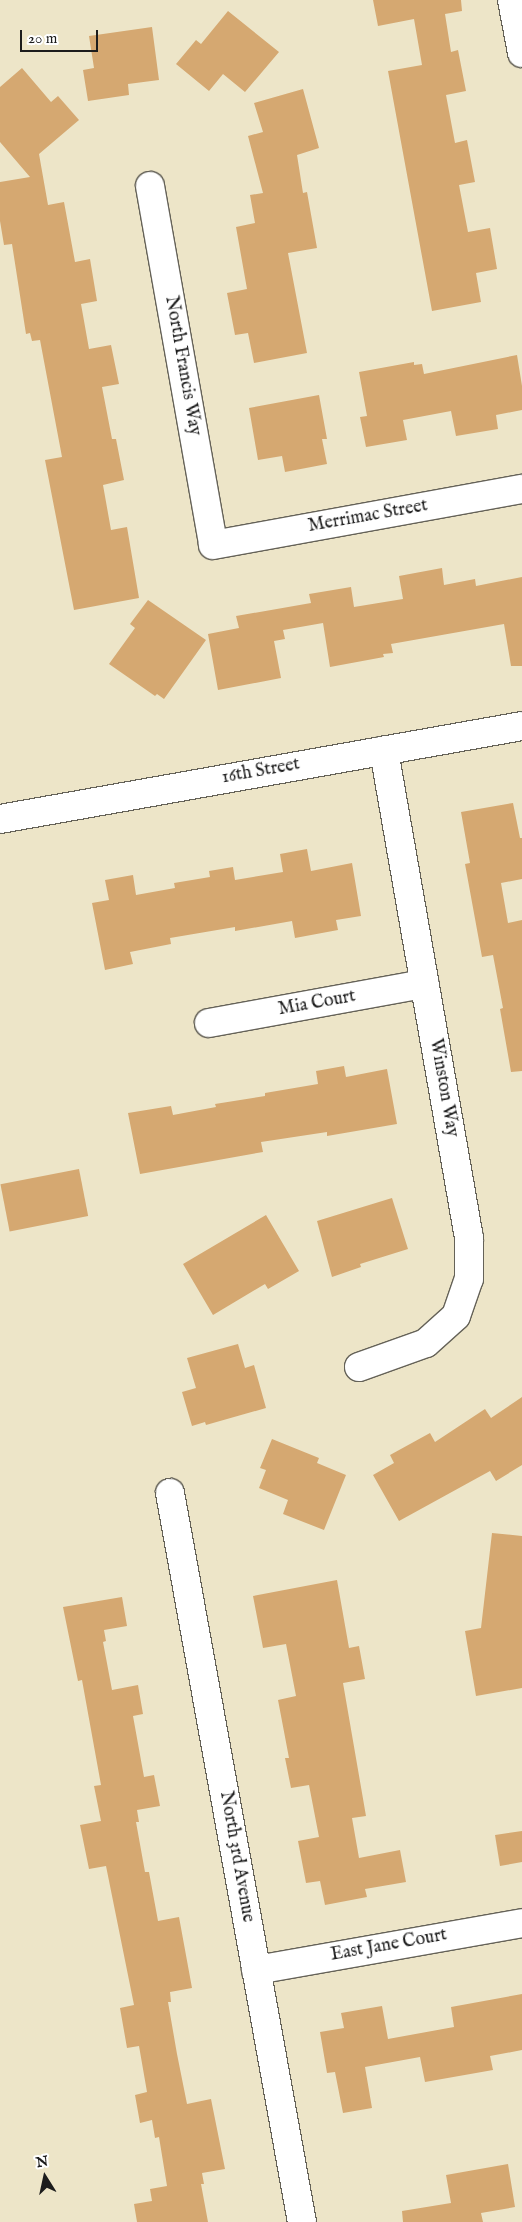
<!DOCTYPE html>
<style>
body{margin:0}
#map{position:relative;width:522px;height:2222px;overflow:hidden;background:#ede5c8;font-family:"IM FELL English",serif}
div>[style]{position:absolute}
.building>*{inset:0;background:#d5a871;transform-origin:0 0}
.roads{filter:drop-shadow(1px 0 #656258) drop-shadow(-1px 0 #656258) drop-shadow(0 1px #656258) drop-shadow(0 -1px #656258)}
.street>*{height:28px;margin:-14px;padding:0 14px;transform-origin:14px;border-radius:14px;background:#fff}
.primary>*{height:28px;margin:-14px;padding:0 14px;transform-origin:14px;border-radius:14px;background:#fff}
span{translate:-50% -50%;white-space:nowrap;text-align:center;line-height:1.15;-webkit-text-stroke:4.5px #fff;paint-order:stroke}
.street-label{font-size:18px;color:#1c1c1c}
.north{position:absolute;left:20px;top:2152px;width:50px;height:50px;-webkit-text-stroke:4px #fff;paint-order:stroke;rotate:350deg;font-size:14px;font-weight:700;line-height:20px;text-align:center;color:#1c1c1c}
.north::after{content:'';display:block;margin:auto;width:18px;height:22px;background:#1c1c1c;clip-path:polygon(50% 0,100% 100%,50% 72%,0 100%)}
.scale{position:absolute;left:20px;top:30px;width:78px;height:22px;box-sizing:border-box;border:2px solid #1c1c1c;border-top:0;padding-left:6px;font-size:15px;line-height:18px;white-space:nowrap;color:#1c1c1c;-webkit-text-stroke:4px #fff;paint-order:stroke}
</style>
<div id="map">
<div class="building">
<div style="clip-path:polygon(373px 0,461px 0,462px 11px,445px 14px,451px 52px,458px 50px,466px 91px,446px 95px,455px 143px,467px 140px,475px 182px,459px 185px,468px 232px,490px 228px,497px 269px,476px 273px,481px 302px,432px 311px,388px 71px,422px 65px,414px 19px,378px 26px)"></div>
<div style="clip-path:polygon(228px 11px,279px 52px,245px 92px,223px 74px,209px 91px,176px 64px,196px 40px,201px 44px)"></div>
<div style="clip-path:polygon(152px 27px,159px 80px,128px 84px,129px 95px,88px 101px,83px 70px,94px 68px,89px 36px)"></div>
<div style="clip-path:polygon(22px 68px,51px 102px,58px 96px,79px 120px,39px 154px,48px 205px,64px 202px,75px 262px,90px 259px,97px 301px,81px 304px,89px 349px,111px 345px,119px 384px,102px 387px,112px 439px,116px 439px,124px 480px,103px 485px,111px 530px,127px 527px,139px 598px,74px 610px,45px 460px,62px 457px,40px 340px,32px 341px,30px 333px,26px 334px,12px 244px,4px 245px,0 221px,0 182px,30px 177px,0 142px,0 87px)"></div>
<div style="clip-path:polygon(303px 89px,319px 148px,297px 155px,303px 193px,307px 192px,317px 248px,288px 253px,307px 353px,254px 363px,248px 333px,235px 335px,227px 293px,247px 289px,236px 227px,255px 223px,250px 195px,263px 193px,248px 136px,263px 132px,254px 103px)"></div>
<div style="clip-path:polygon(517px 355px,522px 386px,522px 410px,496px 415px,498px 429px,456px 436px,451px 411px,403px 420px,407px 440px,366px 447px,360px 417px,367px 416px,359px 372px,414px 362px,414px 365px,422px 364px,424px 374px)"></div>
<div style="clip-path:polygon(319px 395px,327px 439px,322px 439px,327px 464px,285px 472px,282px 456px,258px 460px,249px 408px)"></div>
<div style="clip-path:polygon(442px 568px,444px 585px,475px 579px,476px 586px,522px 577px,522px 666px,511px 666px,504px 624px,391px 644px,393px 653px,383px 654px,384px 657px,330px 667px,323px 623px,283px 630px,285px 639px,274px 641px,281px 678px,218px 690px,208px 634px,239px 628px,236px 616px,311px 603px,309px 594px,351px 587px,354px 607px,403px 599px,399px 576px)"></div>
<div style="clip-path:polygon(148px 600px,206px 640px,164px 699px,157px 694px,155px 696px,109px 664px,135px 628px,130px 624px)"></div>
<div style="clip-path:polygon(513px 803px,520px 838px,522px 838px,522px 879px,501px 883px,508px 923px,522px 920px,522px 1071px,511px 1072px,500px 1009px,503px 1008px,493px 955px,482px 957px,465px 864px,470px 863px,461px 812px)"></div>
<div style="clip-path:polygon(307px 849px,311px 871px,352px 863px,361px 916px,336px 920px,338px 930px,295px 938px,292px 921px,235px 931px,235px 927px,170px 938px,171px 944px,130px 952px,133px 964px,105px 970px,92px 903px,109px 900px,105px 880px,133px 875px,136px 895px,175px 888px,174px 883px,210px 877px,209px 871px,233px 867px,235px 880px,283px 872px,280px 854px)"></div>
<div style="clip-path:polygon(344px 1066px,346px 1077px,387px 1069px,397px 1124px,327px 1136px,327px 1132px,261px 1142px,263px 1152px,140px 1174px,128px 1113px,171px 1106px,173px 1115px,216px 1107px,215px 1104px,265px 1096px,265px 1093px,318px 1084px,316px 1071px)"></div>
<div style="left:79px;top:1169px;width:48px;height:80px;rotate:79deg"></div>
<div style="clip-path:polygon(392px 1198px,408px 1249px,360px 1264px,361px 1267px,332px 1277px,317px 1221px)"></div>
<div style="clip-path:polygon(266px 1215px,299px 1271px,268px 1289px,265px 1284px,213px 1315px,183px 1264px)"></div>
<div style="clip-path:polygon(238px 1344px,245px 1368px,254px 1365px,266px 1408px,206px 1425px,205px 1422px,192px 1426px,182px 1392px,196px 1388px,187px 1358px)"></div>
<div style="clip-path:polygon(522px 1397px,522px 1465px,496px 1481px,490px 1471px,399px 1521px,373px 1475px,394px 1463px,390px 1455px,430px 1433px,435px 1442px,485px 1409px,491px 1418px)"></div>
<div style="clip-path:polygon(272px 1439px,319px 1458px,317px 1463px,346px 1475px,324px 1530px,283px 1514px,288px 1500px,259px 1488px,266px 1470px,260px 1468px)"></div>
<div style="clip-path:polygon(492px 1533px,522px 1536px,522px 1688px,476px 1696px,465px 1631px,481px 1628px)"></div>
<div style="clip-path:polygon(337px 1580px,349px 1648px,359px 1646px,365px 1679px,343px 1683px,366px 1816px,352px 1818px,359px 1858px,400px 1850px,406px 1882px,365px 1889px,367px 1897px,325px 1905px,320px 1881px,306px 1883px,298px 1841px,319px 1837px,309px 1785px,291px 1788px,285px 1758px,289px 1758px,278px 1700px,296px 1696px,286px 1644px,263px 1648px,253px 1596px)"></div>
<div style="clip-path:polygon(122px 1597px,127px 1626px,104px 1630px,106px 1641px,103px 1642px,112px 1690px,138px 1685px,143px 1714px,133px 1716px,144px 1777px,154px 1775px,160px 1806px,137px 1810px,139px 1822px,136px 1822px,145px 1872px,149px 1872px,158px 1921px,179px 1917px,192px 1988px,170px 1992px,171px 2002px,168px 2002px,177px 2054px,187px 2104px,211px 2099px,225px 2169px,202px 2173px,204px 2184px,201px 2184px,208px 2222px,137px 2222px,134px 2204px,152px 2201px,150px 2189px,167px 2186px,159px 2137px,155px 2138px,152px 2120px,140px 2123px,135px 2095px,147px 2092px,139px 2046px,127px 2048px,120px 2008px,134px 2005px,106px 1866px,89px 1869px,80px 1825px,101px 1821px,94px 1786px,101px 1785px,82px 1680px,78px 1681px,63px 1607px)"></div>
<div style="clip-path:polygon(522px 1831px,522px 1862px,500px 1866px,495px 1835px)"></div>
<div style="clip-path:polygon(522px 1994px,522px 2050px,490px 2056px,493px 2070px,425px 2082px,420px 2057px,365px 2067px,372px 2108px,343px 2113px,335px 2072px,327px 2073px,320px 2032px,344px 2028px,341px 2013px,382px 2006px,388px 2039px,454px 2027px,451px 2007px)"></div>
<div style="clip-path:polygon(508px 2164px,515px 2207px,481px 2213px,483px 2222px,403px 2222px,402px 2211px,451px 2203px,446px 2175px)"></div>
</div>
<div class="roads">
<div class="street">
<div style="left:512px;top:0;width:54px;rotate:79.3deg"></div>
<div style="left:150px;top:186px;width:364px;rotate:80deg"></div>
<div style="left:213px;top:545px;width:314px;rotate:-10.3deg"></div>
<div style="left:209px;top:1023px;width:219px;rotate:-10.3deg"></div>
<div style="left:359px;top:1367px;width:71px;rotate:-19.7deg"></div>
<div style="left:426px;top:1343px;width:40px;rotate:-42deg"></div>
<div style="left:456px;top:1316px;width:39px;rotate:-71deg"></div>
<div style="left:469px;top:1279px;width:41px;rotate:-90deg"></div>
<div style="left:469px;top:1238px;width:495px;rotate:-99.9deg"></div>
<div style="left:170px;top:1493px;width:741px;rotate:79.74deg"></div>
<div style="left:256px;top:1970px;width:270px;rotate:-10deg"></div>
</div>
<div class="primary">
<div style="left:0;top:819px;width:530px;rotate:-10.1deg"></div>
</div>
</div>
<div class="street-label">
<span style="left:182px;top:366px;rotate:80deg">North Francis Way</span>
<span style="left:368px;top:517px;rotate:-10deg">Merrimac Street</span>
<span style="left:261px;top:772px;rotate:-10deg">16th Street</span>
<span style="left:317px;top:1004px;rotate:-10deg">Mia Court</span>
<span style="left:443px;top:1088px;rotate:80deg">Winston Way</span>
<span style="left:236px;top:1857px;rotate:80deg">North 3rd Avenue</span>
<span style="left:389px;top:1946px;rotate:-10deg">East Jane Court</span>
</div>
<div class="north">N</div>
<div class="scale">20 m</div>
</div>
